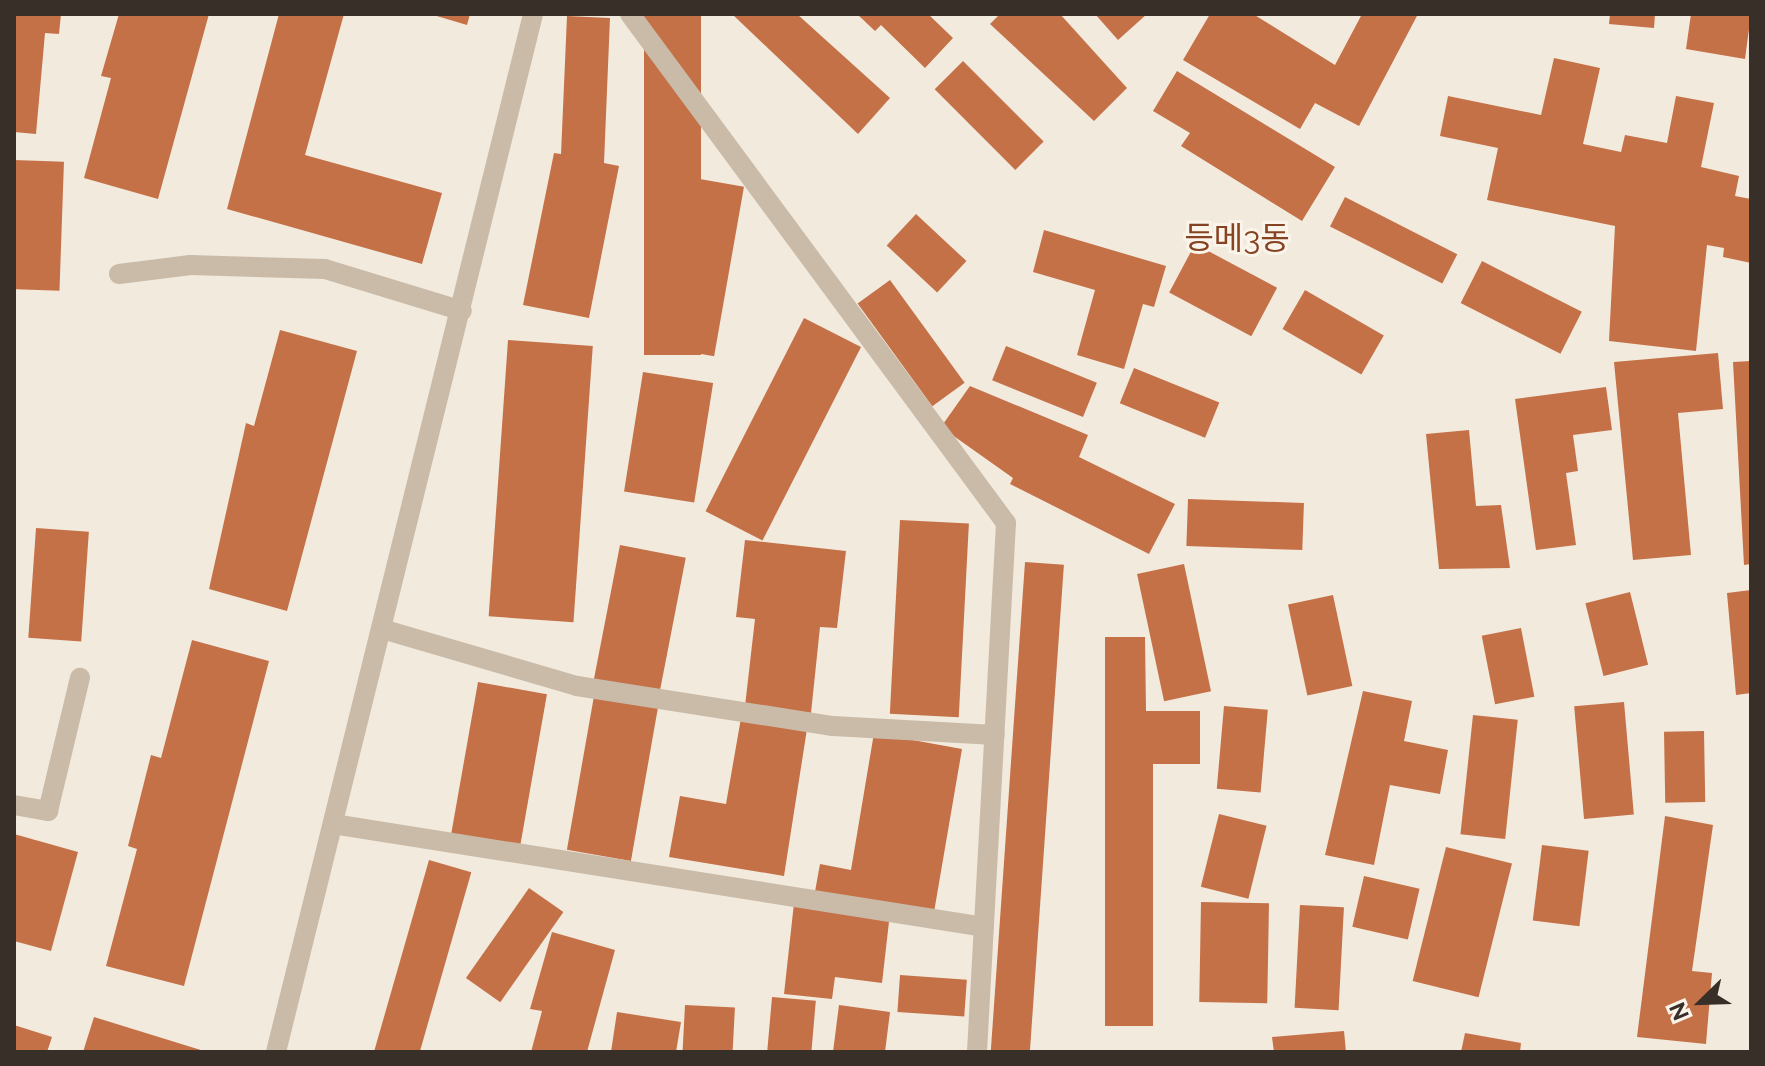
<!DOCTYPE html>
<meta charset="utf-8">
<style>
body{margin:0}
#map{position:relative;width:1765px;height:1066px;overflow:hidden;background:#f2eadd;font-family:Raleway,"Noto Sans KR",sans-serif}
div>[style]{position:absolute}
.building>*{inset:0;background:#c57148;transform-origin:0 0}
.service>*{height:20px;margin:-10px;padding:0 10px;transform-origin:10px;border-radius:10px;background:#cabba9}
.minor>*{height:20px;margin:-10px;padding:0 10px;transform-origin:10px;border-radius:10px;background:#cabba9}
.tertiary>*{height:20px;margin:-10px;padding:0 10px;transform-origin:10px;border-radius:10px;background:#cabba9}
span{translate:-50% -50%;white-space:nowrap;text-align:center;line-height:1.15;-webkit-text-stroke:6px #faf4ea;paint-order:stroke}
.quarter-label{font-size:32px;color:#864322}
.frame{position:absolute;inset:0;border:16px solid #382f29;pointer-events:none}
.north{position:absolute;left:1661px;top:962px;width:80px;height:80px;-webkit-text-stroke:6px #faf4ea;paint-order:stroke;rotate:247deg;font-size:22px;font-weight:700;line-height:32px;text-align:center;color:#382f29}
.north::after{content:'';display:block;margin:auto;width:28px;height:36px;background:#382f29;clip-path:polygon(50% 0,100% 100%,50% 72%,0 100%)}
</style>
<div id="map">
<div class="building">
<div style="clip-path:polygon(14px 14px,61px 14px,59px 34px,45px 33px,36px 134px,14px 132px)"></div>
<div style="clip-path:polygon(119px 14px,209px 14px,158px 199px,84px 178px,111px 78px,101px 76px)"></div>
<div style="clip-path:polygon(279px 14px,344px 14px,305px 155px,442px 193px,422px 264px,227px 209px)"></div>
<div style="clip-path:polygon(430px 14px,470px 14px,467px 25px)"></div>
<div style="left:644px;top:14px;width:57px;height:341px"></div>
<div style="clip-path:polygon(732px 14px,797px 14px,890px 98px,858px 134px)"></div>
<div style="clip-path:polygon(857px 14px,928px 14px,953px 38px,925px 68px,881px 25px,875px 31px)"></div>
<div style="clip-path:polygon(1000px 14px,1060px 14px,1127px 88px,1094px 121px,990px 24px)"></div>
<div style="clip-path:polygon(1095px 14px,1147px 14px,1118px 40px)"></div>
<div style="clip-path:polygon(1210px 14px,1253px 14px,1335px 65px,1362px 14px,1418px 14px,1359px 126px,1315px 103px,1300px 129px,1183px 60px)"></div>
<div style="clip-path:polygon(1610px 14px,1655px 14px,1654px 28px,1609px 24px)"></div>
<div style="clip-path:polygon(1691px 14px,1751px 14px,1745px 59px,1686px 49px)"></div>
<div style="clip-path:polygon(567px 16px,610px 18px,604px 163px,619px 166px,589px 318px,523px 305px,554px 153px,561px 154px)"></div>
<div style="clip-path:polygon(1554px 58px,1600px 68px,1583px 144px,1621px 152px,1625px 135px,1667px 143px,1676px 96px,1714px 103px,1701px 167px,1739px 176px,1735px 196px,1751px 199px,1751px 263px,1723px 257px,1724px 248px,1707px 245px,1696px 351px,1609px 341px,1615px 226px,1487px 200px,1498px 148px,1440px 136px,1448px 96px,1541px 115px)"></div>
<div style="left:963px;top:61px;width:114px;height:40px;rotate:45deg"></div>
<div style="clip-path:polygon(1177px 71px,1335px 167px,1302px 221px,1181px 146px,1190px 133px,1153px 111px)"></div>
<div style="left:14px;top:160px;width:50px;height:129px;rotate:2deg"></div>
<div style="left:677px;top:175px;width:68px;height:172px;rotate:10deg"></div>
<div style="left:1345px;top:197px;width:126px;height:33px;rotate:27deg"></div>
<div style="left:916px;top:214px;width:69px;height:43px;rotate:43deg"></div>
<div style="clip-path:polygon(1044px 230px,1166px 266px,1154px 307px,1143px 304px,1124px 369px,1077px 355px,1095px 290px,1033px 272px)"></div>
<div style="left:1195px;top:244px;width:93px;height:55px;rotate:28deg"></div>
<div style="left:1482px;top:261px;width:112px;height:47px;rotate:27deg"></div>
<div style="left:890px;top:280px;width:127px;height:40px;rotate:54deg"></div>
<div style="left:1305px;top:290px;width:91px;height:45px;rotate:30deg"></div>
<div style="left:804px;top:318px;width:64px;height:217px;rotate:27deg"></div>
<div style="clip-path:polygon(280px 330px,357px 351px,287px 611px,209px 589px,246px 423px,254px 426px)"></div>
<div style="left:508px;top:340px;width:85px;height:277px;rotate:4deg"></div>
<div style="left:1006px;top:346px;width:98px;height:37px;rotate:22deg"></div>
<div style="clip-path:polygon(1718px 353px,1723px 409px,1678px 413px,1691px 555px,1633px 560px,1614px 362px)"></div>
<div style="clip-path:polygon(1751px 361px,1751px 564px,1744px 565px,1733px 362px)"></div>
<div style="left:1134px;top:368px;width:92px;height:38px;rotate:22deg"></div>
<div style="left:643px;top:372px;width:71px;height:121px;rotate:9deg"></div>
<div style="clip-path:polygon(970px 386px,1088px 435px,1079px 457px,1175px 504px,1149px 554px,1010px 484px,1013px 478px,941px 427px)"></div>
<div style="clip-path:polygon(1606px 387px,1612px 430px,1573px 435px,1578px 471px,1566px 473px,1576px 545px,1536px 550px,1515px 399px)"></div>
<div style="clip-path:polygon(1469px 430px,1476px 506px,1501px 505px,1510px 568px,1439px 569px,1426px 434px)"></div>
<div style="left:1188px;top:499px;width:116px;height:47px;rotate:2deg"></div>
<div style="left:900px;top:520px;width:69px;height:194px;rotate:3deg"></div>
<div style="left:36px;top:528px;width:53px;height:110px;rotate:4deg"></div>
<div style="clip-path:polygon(745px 540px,846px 551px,837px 628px,820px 627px,811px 713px,745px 706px,755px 619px,736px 617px)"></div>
<div style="left:620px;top:545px;width:67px;height:138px;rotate:11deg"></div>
<div style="left:1025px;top:562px;width:39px;height:490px;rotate:4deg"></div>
<div style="left:1184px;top:564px;width:130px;height:48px;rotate:78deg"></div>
<div style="clip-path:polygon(1751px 590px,1751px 693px,1736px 695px,1727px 593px)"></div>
<div style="left:1630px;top:592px;width:75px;height:46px;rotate:76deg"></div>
<div style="left:1333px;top:595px;width:93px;height:46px;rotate:78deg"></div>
<div style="left:1521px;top:628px;width:70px;height:40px;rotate:79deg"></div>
<div style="clip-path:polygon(1105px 637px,1145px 637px,1146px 711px,1200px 711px,1200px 764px,1153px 764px,1153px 1026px,1105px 1026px)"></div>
<div style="clip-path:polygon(192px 640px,269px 661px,184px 986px,106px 966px,137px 849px,128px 846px,151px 755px,161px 758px)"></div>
<div style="left:478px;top:682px;width:70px;height:157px;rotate:10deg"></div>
<div style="clip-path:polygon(1363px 691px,1412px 701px,1404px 741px,1448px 750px,1440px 794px,1390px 785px,1374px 865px,1325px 855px)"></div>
<div style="left:594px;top:696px;width:65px;height:156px;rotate:10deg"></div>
<div style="left:1624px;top:702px;width:113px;height:50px;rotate:85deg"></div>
<div style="left:1224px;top:706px;width:44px;height:83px;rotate:5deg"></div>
<div style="left:1473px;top:715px;width:45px;height:120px;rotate:6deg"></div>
<div style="clip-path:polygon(741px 718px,807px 729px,784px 876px,669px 857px,680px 796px,726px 804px)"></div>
<div style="left:1704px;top:731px;width:71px;height:40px;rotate:89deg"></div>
<div style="clip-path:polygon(874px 733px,962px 749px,933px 918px,814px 897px,820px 864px,851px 870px)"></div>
<div style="left:1219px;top:814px;width:49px;height:75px;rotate:14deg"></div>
<div style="clip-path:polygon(1665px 816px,1713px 825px,1692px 971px,1712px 973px,1706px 1044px,1637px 1037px)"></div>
<div style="clip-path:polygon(14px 834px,78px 852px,51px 951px,14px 941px)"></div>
<div style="left:1542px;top:845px;width:47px;height:76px;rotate:7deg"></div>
<div style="left:1446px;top:847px;width:68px;height:138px;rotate:14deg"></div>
<div style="left:429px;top:860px;width:44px;height:199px;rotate:16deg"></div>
<div style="left:1364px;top:876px;width:57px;height:52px;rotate:13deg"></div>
<div style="left:529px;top:888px;width:42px;height:110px;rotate:35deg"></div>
<div style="left:1201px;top:902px;width:68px;height:100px;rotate:1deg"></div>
<div style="clip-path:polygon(794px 903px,890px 913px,882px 983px,835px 977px,832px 999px,784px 994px)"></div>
<div style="left:1300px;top:905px;width:44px;height:103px;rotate:3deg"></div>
<div style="clip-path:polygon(552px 932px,615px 950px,587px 1052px,531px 1052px,542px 1011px,530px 1009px)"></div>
<div style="left:900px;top:975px;width:67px;height:37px;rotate:4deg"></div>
<div style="left:772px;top:997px;width:44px;height:55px;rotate:5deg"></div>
<div style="left:685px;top:1005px;width:50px;height:47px;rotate:3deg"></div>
<div style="clip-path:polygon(839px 1005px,890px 1012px,885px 1052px,833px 1052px)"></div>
<div style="clip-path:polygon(617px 1012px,681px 1022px,676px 1052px,611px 1052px)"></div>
<div style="clip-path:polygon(94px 1017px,204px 1051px,204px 1052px,83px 1052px)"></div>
<div style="clip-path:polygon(14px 1025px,52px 1037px,47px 1052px,14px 1052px)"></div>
<div style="clip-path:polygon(1344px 1031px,1346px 1052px,1274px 1052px,1272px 1037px)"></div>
<div style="clip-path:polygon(1465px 1033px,1521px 1043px,1520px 1052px,1461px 1052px)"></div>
</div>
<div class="service">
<div style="left:382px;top:629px;width:203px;rotate:16.3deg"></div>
<div style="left:577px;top:686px;width:259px;rotate:8.9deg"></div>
<div style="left:833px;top:726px;width:162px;rotate:3.2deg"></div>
<div style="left:14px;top:805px;width:35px;rotate:10deg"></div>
<div style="left:48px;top:811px;width:137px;rotate:-76.5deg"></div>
<div style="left:333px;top:824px;width:659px;rotate:8.99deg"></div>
</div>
<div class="minor">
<div style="left:630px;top:14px;width:633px;rotate:53.55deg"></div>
<div style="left:1006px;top:523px;width:530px;rotate:93.14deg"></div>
<div style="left:119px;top:274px;width:72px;rotate:-7.2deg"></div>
<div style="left:190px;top:265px;width:135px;rotate:1.7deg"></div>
<div style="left:325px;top:269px;width:143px;rotate:17deg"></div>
</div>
<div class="tertiary">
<div style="left:276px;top:1052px;width:1069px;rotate:-76.09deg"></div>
</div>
<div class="quarter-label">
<span style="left:1237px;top:238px">등메3동</span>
</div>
<div class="frame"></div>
<div class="north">N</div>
</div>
